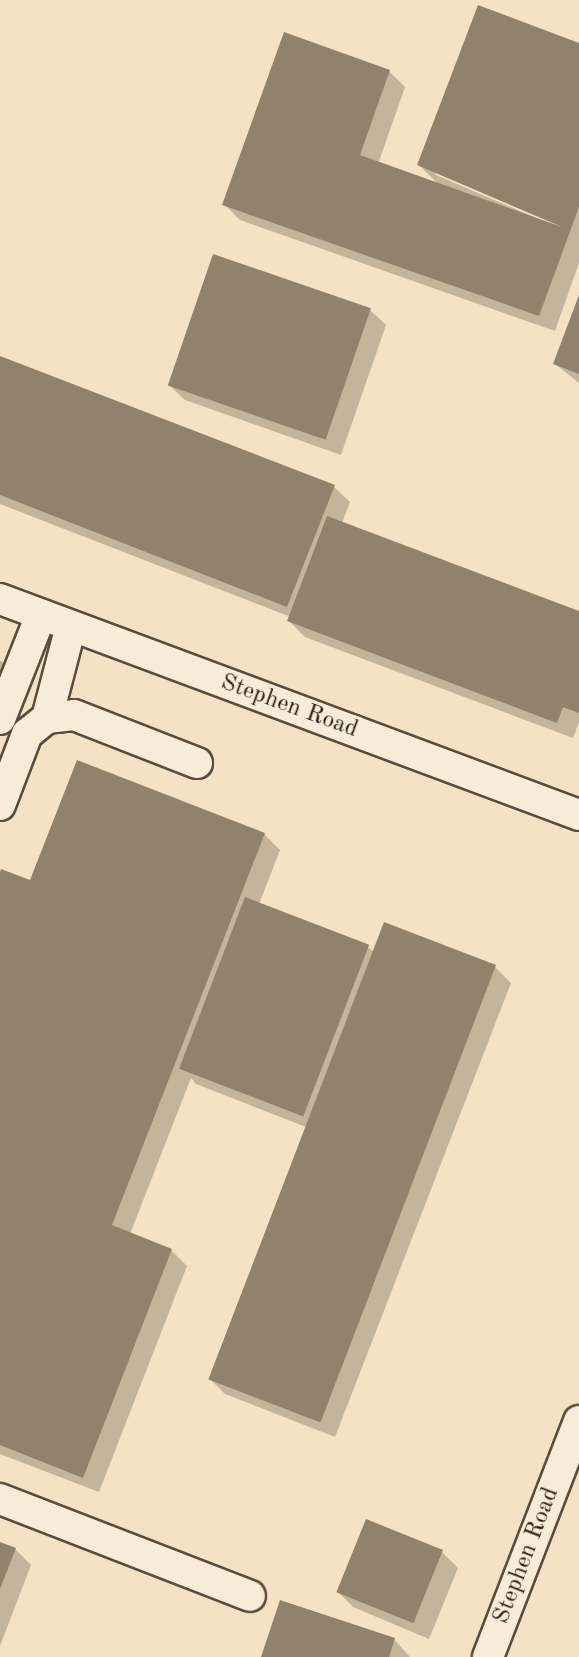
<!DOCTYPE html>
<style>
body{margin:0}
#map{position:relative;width:579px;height:1657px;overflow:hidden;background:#f5e1c4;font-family:"Old Standard TT",serif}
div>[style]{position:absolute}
.shadow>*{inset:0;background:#0003}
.building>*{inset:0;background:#91826d;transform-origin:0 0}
.roads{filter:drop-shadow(2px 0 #584c3c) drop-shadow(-2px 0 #584c3c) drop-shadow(0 2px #584c3c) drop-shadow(0 -2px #584c3c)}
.minor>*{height:30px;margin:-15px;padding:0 15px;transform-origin:15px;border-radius:15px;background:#f8ecd9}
span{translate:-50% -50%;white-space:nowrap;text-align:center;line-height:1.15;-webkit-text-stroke:6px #f8ecd9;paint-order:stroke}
.street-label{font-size:24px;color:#241b0f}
</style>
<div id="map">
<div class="shadow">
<div style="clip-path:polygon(evenodd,579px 45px,579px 263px,555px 331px,240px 220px,224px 204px,389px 71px,405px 87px,378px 164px,439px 185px,419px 165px,579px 45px,436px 172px,561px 226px,560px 228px,436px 175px,436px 172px)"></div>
<div style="clip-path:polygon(579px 299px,579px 383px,555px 364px)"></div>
<div style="clip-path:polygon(370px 310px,386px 325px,341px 455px,185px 400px,169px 385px)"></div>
<div style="clip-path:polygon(0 358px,334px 487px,350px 502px,342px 523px,579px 613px,579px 722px,573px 738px,305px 637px,289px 621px,291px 617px,0 504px)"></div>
<div style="clip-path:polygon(0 660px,21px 678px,0 735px)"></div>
<div style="clip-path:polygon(264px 834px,280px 850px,259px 904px,368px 947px,374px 952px,385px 924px,495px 967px,511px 983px,335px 1437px,225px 1394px,209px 1378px,306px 1127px,196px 1084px,191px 1078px,130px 1234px,171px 1250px,187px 1266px,99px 1492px,0 1454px,0 876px,31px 882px)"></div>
<div style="clip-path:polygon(367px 1520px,442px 1552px,458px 1568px,429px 1639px,353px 1607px,337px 1591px)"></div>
<div style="clip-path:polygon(0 1543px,15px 1549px,31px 1565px,0 1646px)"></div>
<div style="clip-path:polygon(394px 1639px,410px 1657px,263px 1657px)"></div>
</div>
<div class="building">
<div style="clip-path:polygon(478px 5px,579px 43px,579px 207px,539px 316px,222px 205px,284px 32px,390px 70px,360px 155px,562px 227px,417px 165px)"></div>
<div style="left:213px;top:254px;width:167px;height:139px;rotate:19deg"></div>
<div style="clip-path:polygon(579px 295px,579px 374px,553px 364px)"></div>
<div style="clip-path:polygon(0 356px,335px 485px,287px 607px,0 495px)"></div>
<div style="clip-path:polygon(327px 516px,579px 611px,579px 713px,563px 707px,557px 723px,287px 621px)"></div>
<div style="clip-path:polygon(77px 760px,265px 833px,112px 1225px,172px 1249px,83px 1478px,0 1445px,0 872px,1px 869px,30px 880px)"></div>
<div style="left:245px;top:897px;width:133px;height:184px;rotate:21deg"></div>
<div style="left:384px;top:922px;width:120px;height:490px;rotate:21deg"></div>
<div style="left:366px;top:1519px;width:83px;height:79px;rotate:22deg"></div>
<div style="clip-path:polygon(0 1542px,16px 1548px,0 1589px)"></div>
<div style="clip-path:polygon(280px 1600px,395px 1638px,389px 1657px,261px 1657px)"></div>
</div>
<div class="roads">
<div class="minor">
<div style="left:0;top:599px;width:618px;rotate:20.46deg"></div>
<div style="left:47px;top:718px;width:95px;rotate:-75.4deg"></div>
<div style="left:0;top:719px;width:112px;rotate:-68.5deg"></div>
<div style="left:0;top:805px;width:76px;rotate:-69.2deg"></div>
<div style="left:27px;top:734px;width:26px;rotate:-39deg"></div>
<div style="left:47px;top:718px;width:27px;rotate:-6deg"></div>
<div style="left:74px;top:715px;width:132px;rotate:21.3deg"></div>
<div style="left:0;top:1499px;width:268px;rotate:21.2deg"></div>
<div style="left:488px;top:1657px;width:253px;rotate:-68.9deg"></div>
</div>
</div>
<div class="street-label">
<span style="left:289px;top:707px;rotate:20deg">Stephen Road</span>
<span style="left:527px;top:1556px;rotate:-69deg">Stephen Road</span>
</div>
</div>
